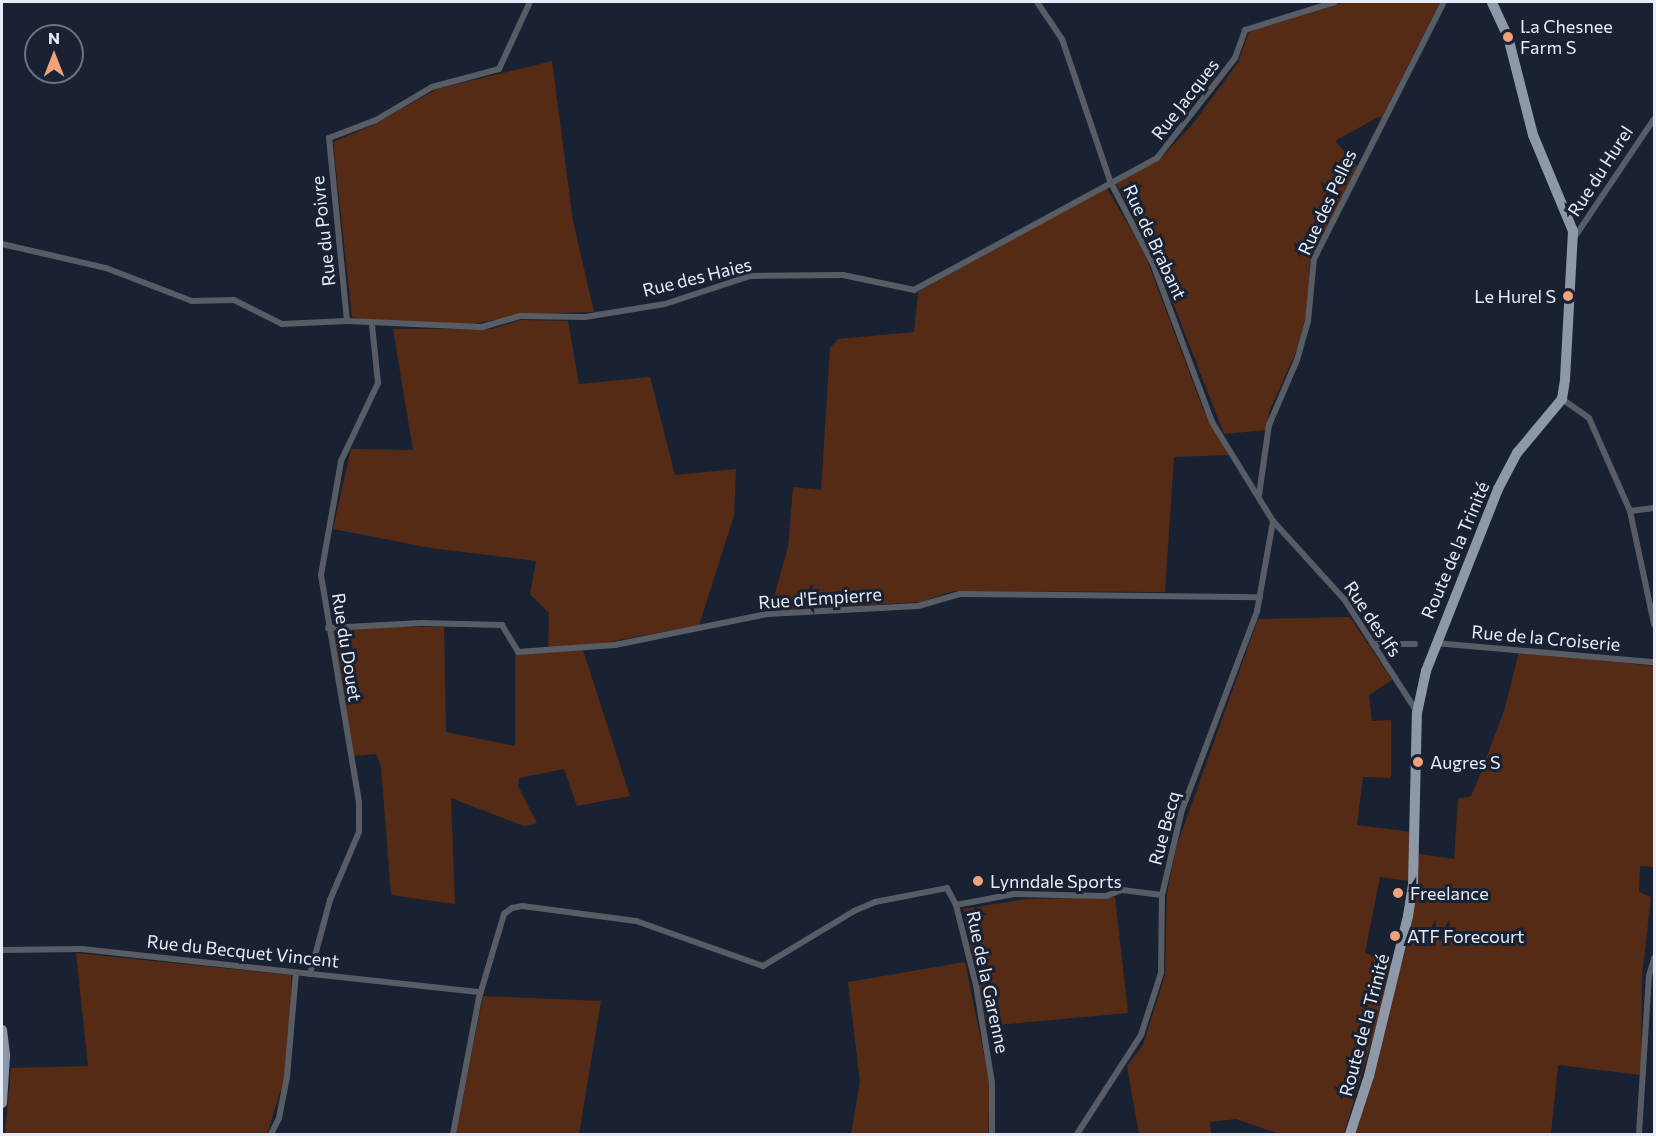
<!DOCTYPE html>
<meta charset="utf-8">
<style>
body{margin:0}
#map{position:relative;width:1656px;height:1136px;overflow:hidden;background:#192232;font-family:Commissioner,sans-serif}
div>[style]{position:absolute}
.green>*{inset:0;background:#552b16}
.street>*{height:6px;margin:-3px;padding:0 3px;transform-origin:3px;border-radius:3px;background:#585d65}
.primary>*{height:10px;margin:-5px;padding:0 5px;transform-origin:5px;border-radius:5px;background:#8d98a8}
.dots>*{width:16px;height:16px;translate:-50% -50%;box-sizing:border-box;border:3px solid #192232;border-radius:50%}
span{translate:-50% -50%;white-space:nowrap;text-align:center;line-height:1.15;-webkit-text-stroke:6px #192232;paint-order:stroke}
.poi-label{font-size:18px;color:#e6edf8}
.left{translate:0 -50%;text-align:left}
.right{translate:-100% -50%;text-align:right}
.street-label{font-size:18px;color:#e6edf8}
.frame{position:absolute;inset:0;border:3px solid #e6edf8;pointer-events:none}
.north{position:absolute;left:24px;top:24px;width:60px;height:60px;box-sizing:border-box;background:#192232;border:2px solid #6b7381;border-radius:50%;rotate:0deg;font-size:16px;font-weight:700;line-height:24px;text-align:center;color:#e6edf8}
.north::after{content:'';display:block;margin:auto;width:21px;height:27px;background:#f1a17b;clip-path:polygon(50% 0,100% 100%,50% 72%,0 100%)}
</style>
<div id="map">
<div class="green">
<div style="clip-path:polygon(1345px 2px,1440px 2px,1381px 119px,1380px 116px,1335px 141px,1359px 168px,1310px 264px,1306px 316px,1296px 352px,1269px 412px,1267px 430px,1224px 434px,1158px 264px,1116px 183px,1159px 160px,1192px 125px,1238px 63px,1249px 32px)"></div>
<div style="clip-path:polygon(552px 61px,573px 221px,594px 312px,526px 314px,472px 324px,376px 322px,352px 317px,333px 142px,373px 125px,437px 89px)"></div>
<div style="clip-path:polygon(1106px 187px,1144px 252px,1203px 409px,1229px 455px,1174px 457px,1165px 592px,953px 591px,921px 602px,770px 611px,788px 547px,793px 487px,821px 490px,830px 348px,838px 339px,914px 332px,918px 292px)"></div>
<div style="clip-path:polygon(521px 320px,568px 321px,579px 384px,650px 377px,675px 475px,736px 469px,734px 516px,699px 625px,588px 646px,548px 648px,549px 613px,530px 594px,536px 561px,431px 548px,333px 529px,351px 449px,413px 450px,393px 329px,492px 329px)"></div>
<div style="clip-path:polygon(1350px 617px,1392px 680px,1369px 695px,1372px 721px,1391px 720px,1391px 778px,1363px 777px,1357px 825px,1412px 832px,1409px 881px,1380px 877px,1365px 953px,1395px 964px,1344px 1134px,1280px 1134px,1236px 1119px,1210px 1122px,1211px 1134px,1139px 1134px,1127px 1066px,1143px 1045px,1165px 975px,1167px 893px,1177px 845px,1258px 619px)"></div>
<div style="clip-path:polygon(380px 627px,444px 627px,446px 732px,515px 746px,515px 655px,583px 650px,630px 796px,577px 806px,564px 769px,519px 778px,518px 786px,537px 823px,524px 826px,451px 798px,455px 904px,391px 895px,381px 766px,376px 754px,353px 756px,333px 632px)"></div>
<div style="clip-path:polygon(1519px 652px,1654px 666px,1654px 867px,1640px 866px,1639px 892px,1651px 897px,1642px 977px,1641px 1075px,1558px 1065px,1551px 1134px,1355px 1134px,1410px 934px,1419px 854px,1454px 859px,1458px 799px,1471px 796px,1478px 780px,1504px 711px)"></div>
<div style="clip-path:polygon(1115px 897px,1128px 1013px,987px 1026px,963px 909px,1028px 899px)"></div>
<div style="clip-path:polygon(76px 953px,291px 975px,292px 1024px,285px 1076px,267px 1134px,5px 1134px,11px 1068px,88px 1066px)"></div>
<div style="clip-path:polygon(965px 962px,990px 1084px,988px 1134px,851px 1134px,860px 1082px,848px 982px)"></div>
<div style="clip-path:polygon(483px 996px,601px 1001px,579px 1134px,456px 1134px)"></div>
</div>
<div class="street">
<div style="left:1037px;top:2px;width:45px;rotate:56deg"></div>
<div style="left:1062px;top:39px;width:150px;rotate:71.3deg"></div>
<div style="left:1110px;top:181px;width:93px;rotate:62.6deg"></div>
<div style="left:1153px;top:264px;width:169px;rotate:69.5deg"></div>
<div style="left:1212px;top:422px;width:116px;rotate:58.4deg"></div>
<div style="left:1273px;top:521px;width:105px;rotate:47.7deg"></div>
<div style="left:1344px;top:599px;width:135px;rotate:57.1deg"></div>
<div style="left:1574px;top:238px;width:143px;rotate:-56.1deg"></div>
<div style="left:2px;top:244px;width:107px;rotate:13deg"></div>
<div style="left:106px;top:268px;width:92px;rotate:21deg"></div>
<div style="left:192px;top:301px;width:42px;rotate:-1.4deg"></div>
<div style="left:234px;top:300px;width:54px;rotate:26.6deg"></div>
<div style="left:282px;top:324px;width:65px;rotate:-2.6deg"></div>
<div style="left:347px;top:321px;width:135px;rotate:2.5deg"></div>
<div style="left:482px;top:327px;width:40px;rotate:-16deg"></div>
<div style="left:520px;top:316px;width:65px;rotate:0.9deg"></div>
<div style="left:585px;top:317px;width:81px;rotate:-9.2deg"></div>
<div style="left:665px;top:304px;width:89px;rotate:-18.2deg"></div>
<div style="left:750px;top:276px;width:93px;rotate:-0.6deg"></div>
<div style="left:843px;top:275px;width:73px;rotate:11.9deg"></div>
<div style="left:914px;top:290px;width:277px;rotate:-28.5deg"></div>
<div style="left:1157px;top:158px;width:127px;rotate:-52deg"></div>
<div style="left:1235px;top:58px;width:30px;rotate:-70deg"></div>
<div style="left:1245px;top:30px;width:94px;rotate:-17.3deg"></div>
<div style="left:347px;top:321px;width:184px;rotate:-95.6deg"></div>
<div style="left:329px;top:138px;width:50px;rotate:-21deg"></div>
<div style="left:376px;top:120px;width:65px;rotate:-30.5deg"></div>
<div style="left:432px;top:87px;width:69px;rotate:-15deg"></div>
<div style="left:499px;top:69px;width:74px;rotate:-65.2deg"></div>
<div style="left:1562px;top:399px;width:33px;rotate:35deg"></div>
<div style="left:1589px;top:418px;width:102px;rotate:66.2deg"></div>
<div style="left:1630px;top:511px;width:116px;rotate:78deg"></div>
<div style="left:1259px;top:495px;width:71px;rotate:-81.9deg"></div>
<div style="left:1269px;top:425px;width:71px;rotate:-66.7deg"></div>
<div style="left:1297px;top:360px;width:41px;rotate:-74.2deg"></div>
<div style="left:1308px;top:321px;width:62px;rotate:-84.5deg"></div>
<div style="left:1314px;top:259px;width:288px;rotate:-63.2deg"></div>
<div style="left:1630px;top:511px;width:24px;rotate:-7deg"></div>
<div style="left:328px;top:628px;width:93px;rotate:-3.1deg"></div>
<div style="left:421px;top:623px;width:81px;rotate:1.4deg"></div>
<div style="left:502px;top:625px;width:31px;rotate:59deg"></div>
<div style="left:518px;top:652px;width:97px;rotate:-4.1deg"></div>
<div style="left:615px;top:645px;width:155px;rotate:-11.5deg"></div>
<div style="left:767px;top:614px;width:151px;rotate:-3deg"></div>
<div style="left:918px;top:606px;width:44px;rotate:-15.9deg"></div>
<div style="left:960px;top:594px;width:300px;rotate:0.6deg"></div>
<div style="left:1435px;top:643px;width:220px;rotate:5deg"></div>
<div style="left:1373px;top:644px;width:42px"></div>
<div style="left:956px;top:905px;width:59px;rotate:-10.7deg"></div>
<div style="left:1014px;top:894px;width:92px;rotate:1.2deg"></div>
<div style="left:1106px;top:896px;width:17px;rotate:-21deg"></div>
<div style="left:1122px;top:890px;width:40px;rotate:7.1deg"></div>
<div style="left:2px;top:950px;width:80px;rotate:-0.7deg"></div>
<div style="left:82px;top:949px;width:401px;rotate:6.2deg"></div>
<div style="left:310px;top:974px;width:77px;rotate:-74.9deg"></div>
<div style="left:330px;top:900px;width:74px;rotate:-66.9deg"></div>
<div style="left:359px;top:832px;width:30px;rotate:-90deg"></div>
<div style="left:359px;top:802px;width:230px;rotate:-99.5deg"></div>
<div style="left:321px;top:575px;width:116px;rotate:-80deg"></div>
<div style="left:341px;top:461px;width:86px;rotate:-64.6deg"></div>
<div style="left:378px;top:383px;width:58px;rotate:-95.9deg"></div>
<div style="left:271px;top:1134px;width:18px;rotate:-63deg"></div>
<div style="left:279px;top:1118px;width:42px;rotate:-79deg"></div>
<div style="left:287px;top:1077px;width:105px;rotate:-85.1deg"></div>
<div style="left:453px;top:1134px;width:138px;rotate:-79.2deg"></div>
<div style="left:479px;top:998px;width:88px;rotate:-73.4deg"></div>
<div style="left:504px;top:914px;width:10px;rotate:-37deg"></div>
<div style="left:512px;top:908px;width:10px;rotate:-11deg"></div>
<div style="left:522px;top:906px;width:115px;rotate:7.5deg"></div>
<div style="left:636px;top:921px;width:135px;rotate:19.5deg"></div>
<div style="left:763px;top:966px;width:106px;rotate:-31.1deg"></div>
<div style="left:854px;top:911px;width:23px;rotate:-23deg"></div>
<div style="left:875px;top:902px;width:73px;rotate:-11deg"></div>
<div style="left:947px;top:888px;width:19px;rotate:62deg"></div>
<div style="left:956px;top:905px;width:82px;rotate:76deg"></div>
<div style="left:976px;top:985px;width:99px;rotate:80.7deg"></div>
<div style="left:992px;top:1083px;width:51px;rotate:90deg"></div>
<div style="left:1077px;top:1134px;width:118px;rotate:-57.1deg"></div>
<div style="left:1141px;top:1035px;width:65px;rotate:-72.1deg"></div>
<div style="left:1161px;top:973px;width:78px;rotate:-89.3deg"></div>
<div style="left:1162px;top:895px;width:87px;rotate:-76.8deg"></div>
<div style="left:1182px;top:810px;width:213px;rotate:-69.3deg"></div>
<div style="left:1257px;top:611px;width:91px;rotate:-79.9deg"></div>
<div style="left:1639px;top:1134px;width:158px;rotate:-86.4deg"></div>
<div style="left:1649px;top:976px;width:19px;rotate:-74deg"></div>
</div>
<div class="primary">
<div style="left:2px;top:1030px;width:26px;rotate:83deg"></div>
<div style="left:5px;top:1056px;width:47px;rotate:93.7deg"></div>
<div style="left:1350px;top:1134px;width:61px;rotate:-71.9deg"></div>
<div style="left:1369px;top:1076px;width:165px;rotate:-76.3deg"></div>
<div style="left:1408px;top:916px;width:31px;rotate:-81deg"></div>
<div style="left:1413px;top:885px;width:172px;rotate:-88.7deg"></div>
<div style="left:1417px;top:713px;width:43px;rotate:-77.9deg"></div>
<div style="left:1426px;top:671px;width:196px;rotate:-68.4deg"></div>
<div style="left:1498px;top:489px;width:41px;rotate:-62.2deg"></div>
<div style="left:1517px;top:453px;width:70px;rotate:-50.2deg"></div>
<div style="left:1562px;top:399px;width:20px;rotate:-81deg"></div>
<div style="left:1565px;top:379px;width:148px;rotate:-86.9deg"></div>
<div style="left:1573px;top:231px;width:104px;rotate:-112.6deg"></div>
<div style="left:1533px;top:135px;width:101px;rotate:-104.3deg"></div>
<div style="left:1508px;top:37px;width:38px;rotate:-115deg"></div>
</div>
<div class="dots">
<div style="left:1508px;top:37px;background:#f1a17b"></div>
<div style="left:1568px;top:296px;background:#f1a17b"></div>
<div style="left:1418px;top:762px;background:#f1a17b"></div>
<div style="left:978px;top:881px;background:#f1a17b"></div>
<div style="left:1398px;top:893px;background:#f1a17b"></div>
<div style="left:1395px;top:936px;background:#f1a17b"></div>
</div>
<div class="poi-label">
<span class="left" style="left:1520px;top:37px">La Chesnee<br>Farm S</span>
<span class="right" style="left:1556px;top:296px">Le Hurel S</span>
<span class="left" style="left:1430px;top:762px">Augres S</span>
<span class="left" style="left:990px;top:881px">Lynndale Sports</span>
<span class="left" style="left:1410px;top:893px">Freelance</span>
<span class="left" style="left:1407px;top:936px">ATF Forecourt</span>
</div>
<div class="street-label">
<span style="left:1185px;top:99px;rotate:-52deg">Rue Jacques</span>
<span style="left:1600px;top:171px;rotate:-57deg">Rue du Hurel</span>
<span style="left:1327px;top:202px;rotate:-65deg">Rue des Pelles</span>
<span style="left:323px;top:231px;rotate:-96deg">Rue du Poivre</span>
<span style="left:1155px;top:242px;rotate:65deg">Rue de Brabant</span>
<span style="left:697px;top:277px;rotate:-14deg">Rue des Haies</span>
<span style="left:1455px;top:550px;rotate:-67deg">Route de la Trinité</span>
<span style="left:820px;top:598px;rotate:-4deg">Rue d'Empierre</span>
<span style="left:1373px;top:619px;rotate:56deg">Rue des Ifs</span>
<span style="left:1546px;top:638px;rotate:5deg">Rue de la Croiserie</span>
<span style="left:347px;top:647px;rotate:81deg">Rue du Douet</span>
<span style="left:1164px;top:828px;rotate:-75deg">Rue Becq</span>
<span style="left:243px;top:951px;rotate:6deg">Rue du Becquet Vincent</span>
<span style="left:988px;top:982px;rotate:78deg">Rue de la Garenne</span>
<span style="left:1364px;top:1025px;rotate:-75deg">Route de la Trinité</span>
</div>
<div class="frame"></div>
<div class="north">N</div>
</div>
